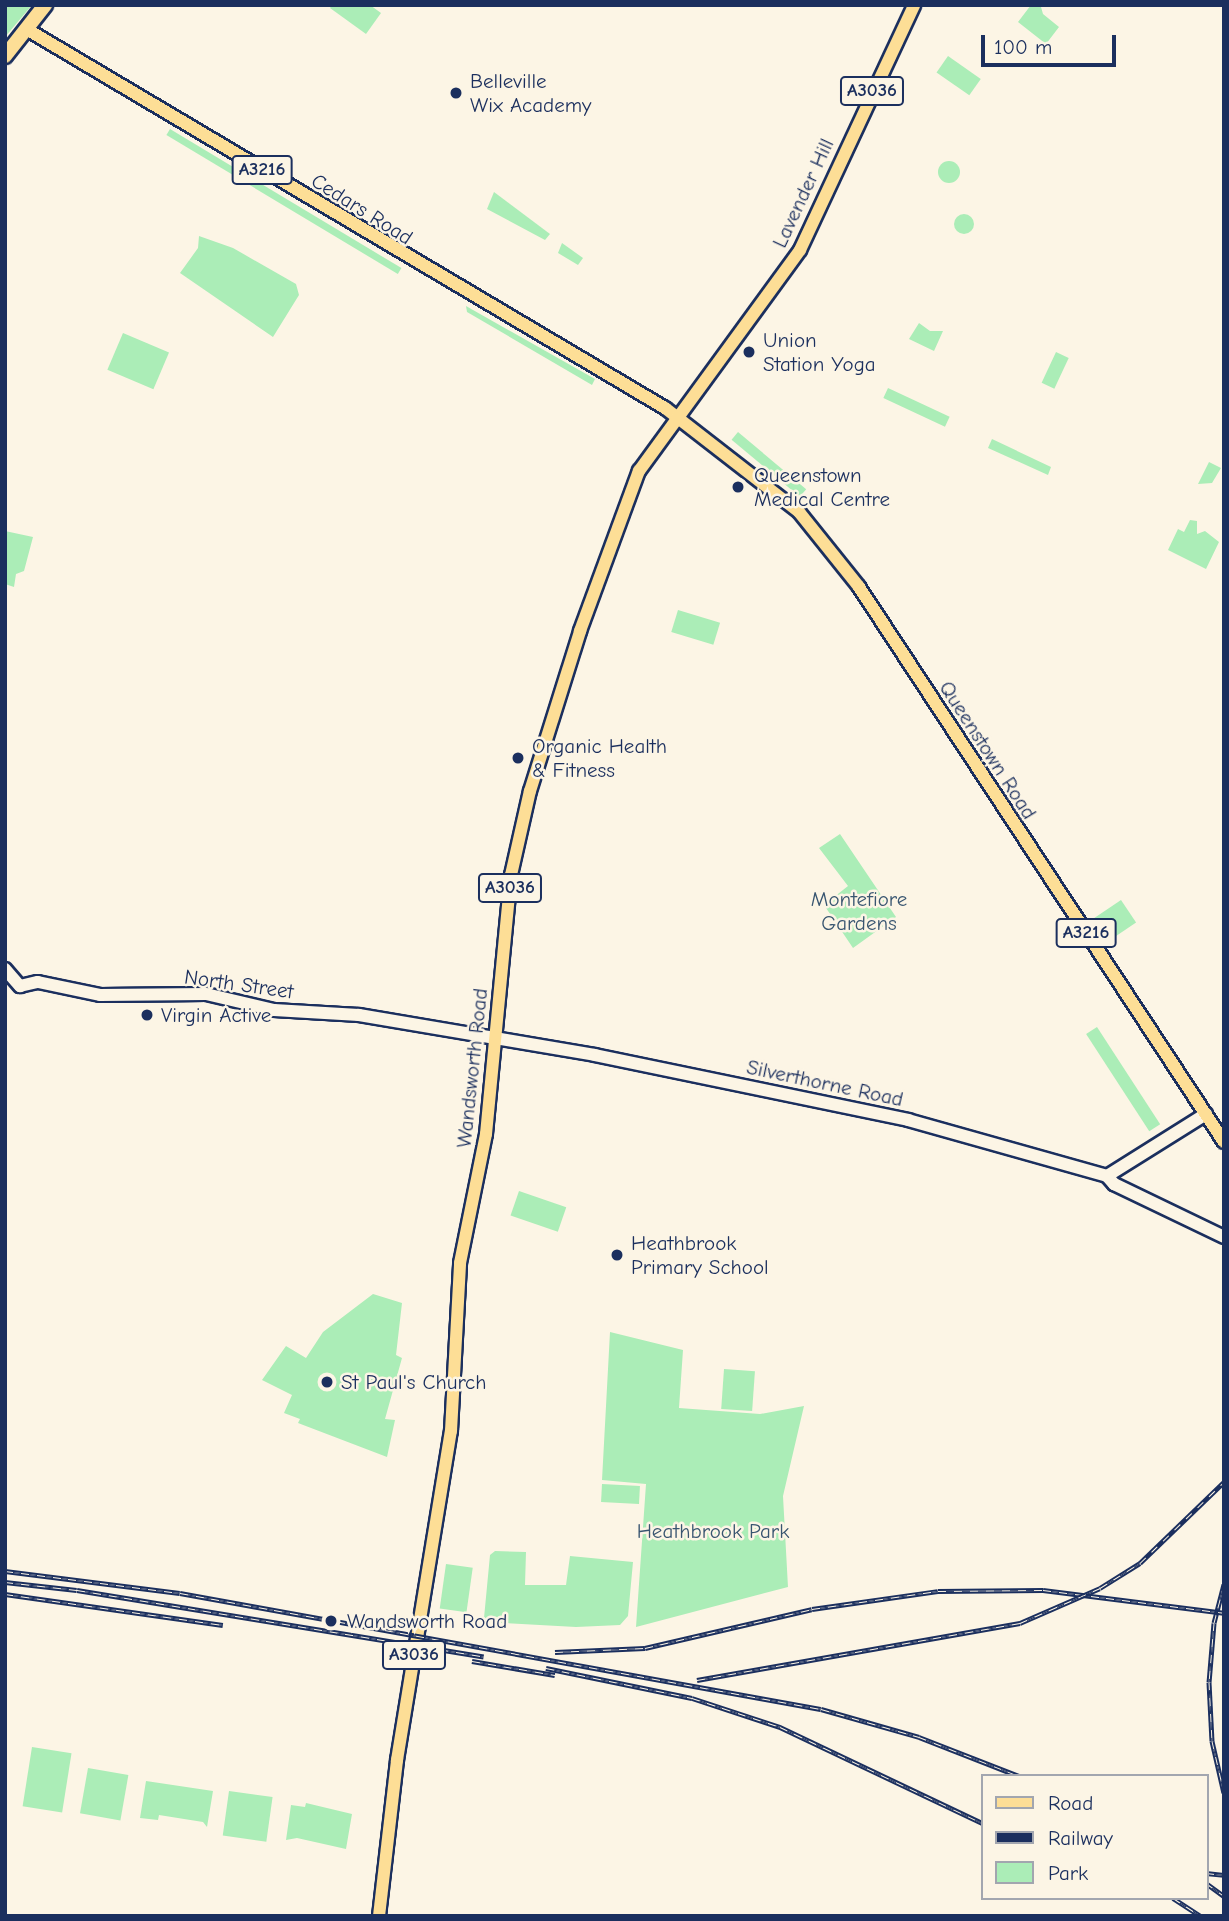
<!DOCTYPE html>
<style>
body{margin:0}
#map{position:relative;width:1229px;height:1921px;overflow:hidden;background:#fcf5e5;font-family:"Comic Neue",sans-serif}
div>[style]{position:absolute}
.green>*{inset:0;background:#abedb7;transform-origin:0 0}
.round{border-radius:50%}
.roads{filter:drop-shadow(2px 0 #1b2f5e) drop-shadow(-2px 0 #1b2f5e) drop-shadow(0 2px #1b2f5e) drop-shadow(0 -2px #1b2f5e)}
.secondary>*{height:12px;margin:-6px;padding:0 6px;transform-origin:6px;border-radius:6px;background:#fcf5e5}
.primary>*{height:12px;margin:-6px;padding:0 6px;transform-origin:6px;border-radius:6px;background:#fdde96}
.trunk>*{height:14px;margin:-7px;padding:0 7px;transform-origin:7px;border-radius:7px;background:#fdde96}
.rail>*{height:5px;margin-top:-2.5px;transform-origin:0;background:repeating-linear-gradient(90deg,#fcf5e5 0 8px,#1b2f5e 0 16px);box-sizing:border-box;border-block:2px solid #1b2f5e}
.dots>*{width:19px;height:19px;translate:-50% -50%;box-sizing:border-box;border:4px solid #fcf5e5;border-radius:50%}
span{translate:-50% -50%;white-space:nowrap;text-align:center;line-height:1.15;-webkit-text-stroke:5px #fcf5e5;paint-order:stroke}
.shield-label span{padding:2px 5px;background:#fcf5e5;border:2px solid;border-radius:5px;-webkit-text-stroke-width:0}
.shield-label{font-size:19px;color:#1b2f5e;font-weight:700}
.poi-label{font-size:21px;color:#1b2f5e}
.left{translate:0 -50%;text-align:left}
.street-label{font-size:21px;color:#1b2f5e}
.park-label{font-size:21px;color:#385570}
.frame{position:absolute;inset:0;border:7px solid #1b2f5e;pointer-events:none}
.legend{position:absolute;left:981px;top:1774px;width:228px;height:126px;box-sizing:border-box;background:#fcf5e5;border:2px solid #a2a6af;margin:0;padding:9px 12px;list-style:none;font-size:21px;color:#1b2f5e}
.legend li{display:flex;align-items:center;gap:14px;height:35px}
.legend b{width:35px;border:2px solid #a2a6af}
.scale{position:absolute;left:981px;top:35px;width:135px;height:32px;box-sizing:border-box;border:4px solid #1b2f5e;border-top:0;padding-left:9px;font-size:21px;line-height:24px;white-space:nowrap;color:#1b2f5e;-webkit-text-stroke:5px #fcf5e5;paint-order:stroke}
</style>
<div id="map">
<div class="green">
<div style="clip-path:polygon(5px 5px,32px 5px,5px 37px)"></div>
<div style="clip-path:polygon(332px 5px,370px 5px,381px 13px,366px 34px,330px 8px)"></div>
<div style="clip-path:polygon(1031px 5px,1041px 7px,1043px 14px,1059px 27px,1046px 44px,1018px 22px)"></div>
<div style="left:948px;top:56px;width:40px;height:20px;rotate:35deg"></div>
<div style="left:170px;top:129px;width:270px;height:7px;rotate:31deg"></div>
<div class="round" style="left:938px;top:161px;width:22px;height:22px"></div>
<div style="clip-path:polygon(494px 192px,550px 234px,545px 240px,487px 209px)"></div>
<div class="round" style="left:954px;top:214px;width:20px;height:20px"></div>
<div style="clip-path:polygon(199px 236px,233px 248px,296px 284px,299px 295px,273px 337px,180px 273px,198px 248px)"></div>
<div style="clip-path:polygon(562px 243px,583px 258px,578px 265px,558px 253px)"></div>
<div style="clip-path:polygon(466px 306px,595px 379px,592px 385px,467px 312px)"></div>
<div style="clip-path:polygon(919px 323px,930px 331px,943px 331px,934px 351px,909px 339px)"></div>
<div style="left:123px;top:333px;width:50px;height:40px;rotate:23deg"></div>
<div style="left:1056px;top:352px;width:14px;height:34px;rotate:25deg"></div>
<div style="left:888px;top:388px;width:68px;height:11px;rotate:25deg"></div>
<div style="left:738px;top:432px;width:89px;height:10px;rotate:40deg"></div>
<div style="clip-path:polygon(992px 439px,1051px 467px,1048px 475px,988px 448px)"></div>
<div style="clip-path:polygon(1209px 462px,1221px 468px,1212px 483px,1198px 484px)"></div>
<div style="clip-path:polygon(1190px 520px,1197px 521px,1197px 534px,1205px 531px,1219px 542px,1206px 569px,1168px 550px,1178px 529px,1184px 532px)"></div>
<div style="clip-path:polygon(5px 531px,33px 537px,24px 571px,16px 574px,14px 587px,5px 584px)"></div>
<div style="left:678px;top:610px;width:44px;height:23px;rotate:17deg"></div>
<div style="clip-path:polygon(840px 834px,896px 917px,853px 948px,824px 905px,848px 886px,819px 848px)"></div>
<div style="left:1121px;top:900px;width:27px;height:34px;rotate:56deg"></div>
<div style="left:1097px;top:1027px;width:116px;height:13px;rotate:57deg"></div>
<div style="left:519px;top:1191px;width:50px;height:26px;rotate:19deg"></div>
<div style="clip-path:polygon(373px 1294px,402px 1303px,396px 1355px,402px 1358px,385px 1419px,395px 1420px,387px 1457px,298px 1423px,300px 1419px,284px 1413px,292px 1395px,262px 1380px,286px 1346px,306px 1358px,323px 1332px)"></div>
<div style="clip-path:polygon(610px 1332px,683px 1350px,679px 1408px,760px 1414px,804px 1406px,783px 1496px,788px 1587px,636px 1627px,646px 1484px,602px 1480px)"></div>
<div style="left:724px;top:1369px;width:31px;height:40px;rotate:4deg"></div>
<div style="left:602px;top:1484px;width:38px;height:18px;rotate:3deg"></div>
<div style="clip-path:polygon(495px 1551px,526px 1552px,525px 1585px,566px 1585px,570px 1556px,633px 1562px,628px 1616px,620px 1625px,576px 1627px,488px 1622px,484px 1618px,490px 1555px)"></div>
<div style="left:446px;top:1564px;width:27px;height:45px;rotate:8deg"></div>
<div style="left:32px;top:1747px;width:40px;height:60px;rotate:9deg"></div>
<div style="left:88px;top:1768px;width:41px;height:46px;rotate:10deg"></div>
<div style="clip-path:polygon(146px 1781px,213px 1791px,207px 1827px,203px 1822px,159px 1815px,158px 1820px,140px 1818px)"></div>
<div style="left:229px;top:1791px;width:44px;height:45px;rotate:8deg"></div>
<div style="clip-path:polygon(306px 1803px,352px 1814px,346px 1849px,297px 1838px,286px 1840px,291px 1805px,305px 1807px)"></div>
</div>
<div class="roads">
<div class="secondary">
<div style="left:5px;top:969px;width:23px;rotate:49deg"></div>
<div style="left:20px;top:986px;width:18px;rotate:-13deg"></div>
<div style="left:38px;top:982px;width:63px;rotate:11.8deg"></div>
<div style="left:100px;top:995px;width:106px;rotate:-0.5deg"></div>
<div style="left:206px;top:994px;width:70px;rotate:13.2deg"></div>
<div style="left:274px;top:1010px;width:85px;rotate:3.4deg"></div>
<div style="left:359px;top:1015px;width:239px;rotate:9.6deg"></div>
<div style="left:595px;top:1055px;width:320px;rotate:11.7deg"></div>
<div style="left:908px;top:1120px;width:207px;rotate:15.7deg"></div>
<div style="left:1107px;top:1176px;width:11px;rotate:49deg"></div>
<div style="left:1114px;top:1184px;width:122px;rotate:25.7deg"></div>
<div style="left:1107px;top:1176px;width:117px;rotate:-32.1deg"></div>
</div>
<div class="primary">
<div style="left:28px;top:30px;width:741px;rotate:30.69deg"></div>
<div style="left:665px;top:408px;width:170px;rotate:37.8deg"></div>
<div style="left:799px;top:512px;width:96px;rotate:51.3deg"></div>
<div style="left:859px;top:587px;width:664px;rotate:56.67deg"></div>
<div style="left:379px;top:1916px;width:157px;rotate:-83.4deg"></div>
<div style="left:397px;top:1760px;width:333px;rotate:-80.7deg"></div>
<div style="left:451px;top:1431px;width:168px;rotate:-86.9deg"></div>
<div style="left:460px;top:1263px;width:132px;rotate:-78.6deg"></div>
<div style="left:486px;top:1134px;width:260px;rotate:-84.5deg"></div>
<div style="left:511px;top:875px;width:86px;rotate:-77.3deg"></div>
<div style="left:530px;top:791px;width:168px;rotate:-72.6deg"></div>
<div style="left:580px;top:631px;width:171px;rotate:-69.8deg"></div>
<div style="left:639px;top:471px;width:273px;rotate:-53.9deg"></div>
<div style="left:800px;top:250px;width:270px;rotate:-65deg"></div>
</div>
<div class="trunk">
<div style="left:5px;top:56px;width:65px;rotate:-51.9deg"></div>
</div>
</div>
<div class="rail">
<div style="left:5px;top:1571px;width:176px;rotate:7.2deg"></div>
<div style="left:180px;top:1593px;width:651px;rotate:10.26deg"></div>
<div style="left:821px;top:1709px;width:102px;rotate:15.9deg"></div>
<div style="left:919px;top:1737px;width:107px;rotate:21.3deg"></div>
<div style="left:5px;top:1582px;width:72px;rotate:6.3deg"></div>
<div style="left:77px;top:1590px;width:412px;rotate:9.3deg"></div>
<div style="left:1224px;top:1584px;width:40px;rotate:104.4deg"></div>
<div style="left:1214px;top:1623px;width:59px;rotate:94.8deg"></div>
<div style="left:1209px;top:1682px;width:59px;rotate:87.1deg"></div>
<div style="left:1212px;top:1741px;width:53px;rotate:77deg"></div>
<div style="left:5px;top:1594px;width:220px;rotate:8.1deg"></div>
<div style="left:555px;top:1652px;width:90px;rotate:-2.5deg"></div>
<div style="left:645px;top:1648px;width:171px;rotate:-13.1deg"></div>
<div style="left:812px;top:1609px;width:127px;rotate:-8.1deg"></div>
<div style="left:938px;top:1591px;width:105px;rotate:-0.5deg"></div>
<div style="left:1043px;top:1590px;width:182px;rotate:7.2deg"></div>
<div style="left:472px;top:1661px;width:84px;rotate:9.6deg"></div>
<div style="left:546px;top:1668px;width:149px;rotate:11.6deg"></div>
<div style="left:692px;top:1698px;width:93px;rotate:18.2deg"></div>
<div style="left:780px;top:1727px;width:224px;rotate:25.4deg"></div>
<div style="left:697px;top:1680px;width:328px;rotate:-10deg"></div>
<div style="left:1020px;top:1623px;width:87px;rotate:-23.6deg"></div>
<div style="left:1100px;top:1588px;width:47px;rotate:-32deg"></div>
<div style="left:1140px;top:1563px;width:117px;rotate:-44deg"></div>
<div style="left:1206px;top:1873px;width:18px;rotate:6deg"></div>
<div style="left:1206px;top:1883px;width:22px;rotate:36deg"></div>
<div style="left:1173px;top:1898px;width:33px;rotate:33deg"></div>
</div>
<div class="dots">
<div style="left:456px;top:93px;background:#1b2f5e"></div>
<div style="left:749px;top:352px;background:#1b2f5e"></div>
<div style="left:738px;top:487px;background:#1b2f5e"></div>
<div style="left:518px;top:758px;background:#1b2f5e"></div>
<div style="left:147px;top:1015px;background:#1b2f5e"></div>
<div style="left:617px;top:1255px;background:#1b2f5e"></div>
<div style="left:327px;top:1382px;background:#1b2f5e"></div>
<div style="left:331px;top:1621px;background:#1b2f5e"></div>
</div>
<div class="shield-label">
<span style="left:872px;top:91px">A3036</span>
<span style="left:262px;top:170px">A3216</span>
<span style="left:510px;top:888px">A3036</span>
<span style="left:1086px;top:933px">A3216</span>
<span style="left:414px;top:1655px">A3036</span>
</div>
<div class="poi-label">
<span class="left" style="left:470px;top:93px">Belleville<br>Wix Academy</span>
<span class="left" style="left:763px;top:352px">Union<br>Station Yoga</span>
<span class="left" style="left:754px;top:487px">Queenstown<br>Medical Centre</span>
<span class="left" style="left:532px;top:758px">Organic Health<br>&amp; Fitness</span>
<span class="left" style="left:161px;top:1015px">Virgin Active</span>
<span class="left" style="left:631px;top:1255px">Heathbrook<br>Primary School</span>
<span class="left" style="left:341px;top:1382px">St Paul's Church</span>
<span class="left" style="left:347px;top:1621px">Wandsworth Road</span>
</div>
<div class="street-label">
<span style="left:803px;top:193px;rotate:-65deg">Lavender Hill</span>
<span style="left:362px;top:209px;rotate:32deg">Cedars Road</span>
<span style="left:988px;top:750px;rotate:57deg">Queenstown Road</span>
<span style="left:239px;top:984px;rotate:8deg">North Street</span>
<span style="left:472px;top:1068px;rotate:-84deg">Wandsworth Road</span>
<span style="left:825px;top:1083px;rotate:12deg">Silverthorne Road</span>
</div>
<div class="park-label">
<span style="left:859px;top:911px">Montefiore<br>Gardens</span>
<span style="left:713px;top:1531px">Heathbrook Park</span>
</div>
<div class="frame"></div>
<ul class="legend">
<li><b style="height:9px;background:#fdde96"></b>Road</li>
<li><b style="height:9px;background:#1b2f5e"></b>Railway</li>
<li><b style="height:19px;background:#abedb7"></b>Park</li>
</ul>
<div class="scale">100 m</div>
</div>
